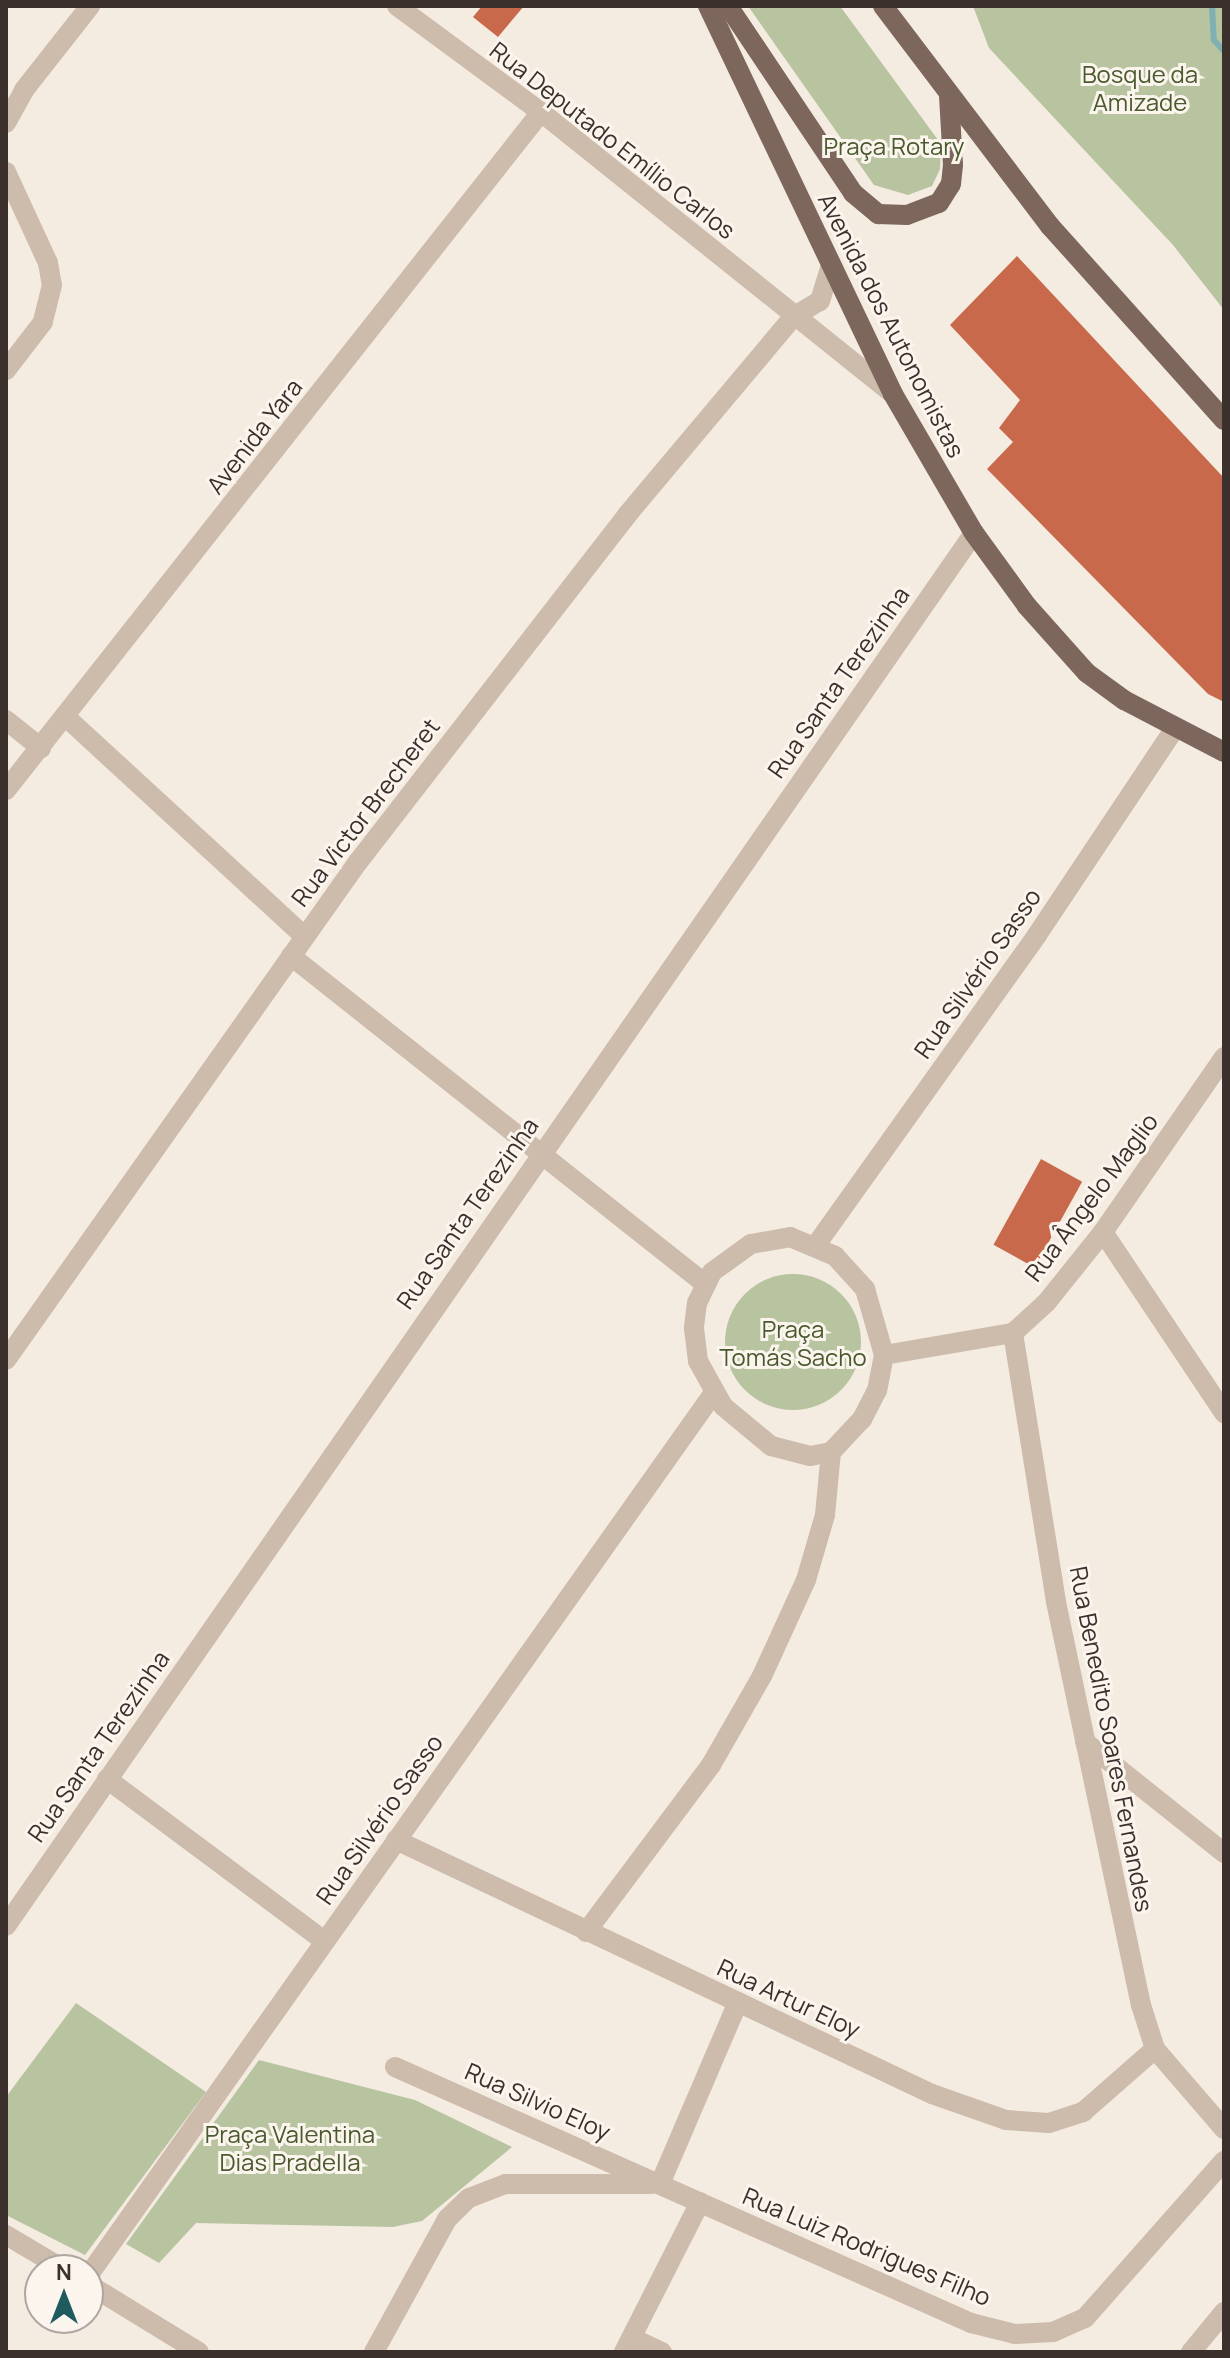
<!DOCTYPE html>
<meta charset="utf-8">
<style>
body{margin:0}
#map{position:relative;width:1230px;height:2358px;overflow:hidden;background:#f4ebe1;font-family:Manrope,sans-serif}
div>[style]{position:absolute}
.green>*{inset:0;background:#b8c4a0}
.round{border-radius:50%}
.stream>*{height:6px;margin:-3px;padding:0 3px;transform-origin:3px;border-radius:3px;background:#7fb0b2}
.building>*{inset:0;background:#c8694b;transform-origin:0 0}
.minor>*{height:20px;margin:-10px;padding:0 10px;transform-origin:10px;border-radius:10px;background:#cdbbac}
.major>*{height:20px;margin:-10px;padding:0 10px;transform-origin:10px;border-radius:10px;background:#7d675c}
span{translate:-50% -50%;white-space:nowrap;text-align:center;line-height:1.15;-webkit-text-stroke:6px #fbf5ee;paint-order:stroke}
.park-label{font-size:24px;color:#4a5a2e}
.street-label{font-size:24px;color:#3b302b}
.frame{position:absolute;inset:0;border:8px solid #3b302b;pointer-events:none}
.north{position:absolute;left:24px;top:2254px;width:80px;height:80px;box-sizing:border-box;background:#fbf5ee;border:2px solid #aea6a0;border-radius:50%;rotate:0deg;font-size:22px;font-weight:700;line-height:32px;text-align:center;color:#3b302b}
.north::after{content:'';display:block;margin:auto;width:28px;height:36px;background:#1f5a5e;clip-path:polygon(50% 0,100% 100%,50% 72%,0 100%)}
</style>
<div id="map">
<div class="green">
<div style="clip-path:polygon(748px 6px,840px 6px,941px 144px,940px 169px,932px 186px,908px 195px,874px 185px)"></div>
<div style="clip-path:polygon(973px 6px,1224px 6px,1224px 310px,1173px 245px,989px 48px)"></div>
<div class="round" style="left:725px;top:1274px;width:136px;height:136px"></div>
<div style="clip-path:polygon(76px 2003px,206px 2092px,85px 2255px,6px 2215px,6px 2097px)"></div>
<div style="clip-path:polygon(259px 2060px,415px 2100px,512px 2147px,422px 2221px,393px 2227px,196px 2223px,159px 2263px,126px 2244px)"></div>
</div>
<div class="stream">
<div style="left:1212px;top:6px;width:34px;rotate:87deg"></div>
<div style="left:1214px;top:40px;width:15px;rotate:48deg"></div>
</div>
<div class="building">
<div style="clip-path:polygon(482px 6px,524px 6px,498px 37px,473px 17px)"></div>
<div style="clip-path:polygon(1017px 256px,1224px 478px,1224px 702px,1208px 694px,987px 469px,1013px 442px,999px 428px,1020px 400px,950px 325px)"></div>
<div style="left:1041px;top:1159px;width:47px;height:98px;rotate:29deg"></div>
</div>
<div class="minor">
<div style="left:397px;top:6px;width:179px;rotate:36.4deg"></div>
<div style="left:541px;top:112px;width:451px;rotate:38.7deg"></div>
<div style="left:6px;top:123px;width:38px;rotate:-61deg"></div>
<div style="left:24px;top:90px;width:107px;rotate:-51.8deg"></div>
<div style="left:6px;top:172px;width:100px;rotate:65.2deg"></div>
<div style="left:48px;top:263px;width:22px;rotate:80deg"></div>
<div style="left:52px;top:285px;width:38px;rotate:104deg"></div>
<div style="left:43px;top:322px;width:61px;rotate:127.6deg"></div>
<div style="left:67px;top:718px;width:321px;rotate:42.6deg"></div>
<div style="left:6px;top:720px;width:45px;rotate:38.7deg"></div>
<div style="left:6px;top:790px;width:864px;rotate:-51.72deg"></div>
<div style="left:291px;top:956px;width:527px;rotate:38.37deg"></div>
<div style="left:1103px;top:1232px;width:218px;rotate:56.2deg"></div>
<div style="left:790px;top:1237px;width:49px;rotate:22.9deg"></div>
<div style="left:835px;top:1256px;width:45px;rotate:47.7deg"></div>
<div style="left:865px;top:1289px;width:69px;rotate:73.9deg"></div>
<div style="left:884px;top:1355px;width:36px;rotate:101deg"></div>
<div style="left:877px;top:1390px;width:33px;rotate:117deg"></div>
<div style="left:862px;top:1419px;width:45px;rotate:133.2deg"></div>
<div style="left:831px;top:1452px;width:21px;rotate:169deg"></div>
<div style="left:810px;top:1456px;width:40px;rotate:-165.6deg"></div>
<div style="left:771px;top:1446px;width:62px;rotate:-140.2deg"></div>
<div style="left:723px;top:1406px;width:51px;rotate:-119.1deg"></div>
<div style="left:698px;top:1361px;width:34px;rotate:-97deg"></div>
<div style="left:694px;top:1327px;width:24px;rotate:-83deg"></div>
<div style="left:697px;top:1303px;width:34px;rotate:-64deg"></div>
<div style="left:712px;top:1272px;width:48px;rotate:-35.7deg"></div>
<div style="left:751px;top:1244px;width:40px;rotate:-10deg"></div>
<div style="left:816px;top:1245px;width:381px;rotate:-54.5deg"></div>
<div style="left:1037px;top:935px;width:249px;rotate:-56.3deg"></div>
<div style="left:1013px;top:1333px;width:272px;rotate:80.9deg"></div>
<div style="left:1056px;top:1602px;width:412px;rotate:78.1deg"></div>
<div style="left:1141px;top:2005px;width:46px;rotate:72.3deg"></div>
<div style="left:1155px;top:2049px;width:106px;rotate:49.2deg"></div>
<div style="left:884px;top:1355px;width:131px;rotate:-9.7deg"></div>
<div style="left:1013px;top:1333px;width:45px;rotate:-42.3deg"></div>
<div style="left:1046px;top:1303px;width:91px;rotate:-51.2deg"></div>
<div style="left:1103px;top:1232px;width:213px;rotate:-55.3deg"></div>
<div style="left:6px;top:1360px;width:610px;rotate:-54.75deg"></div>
<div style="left:358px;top:862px;width:439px;rotate:-52.2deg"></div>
<div style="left:627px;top:515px;width:258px;rotate:-50deg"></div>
<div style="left:793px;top:317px;width:31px;rotate:-31deg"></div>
<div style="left:820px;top:301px;width:34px;rotate:-73deg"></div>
<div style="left:1085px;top:1742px;width:178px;rotate:38.6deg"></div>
<div style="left:107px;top:1779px;width:271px;rotate:36.7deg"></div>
<div style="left:396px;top:1840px;width:593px;rotate:25.36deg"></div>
<div style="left:932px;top:2094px;width:78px;rotate:19.4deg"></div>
<div style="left:1006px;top:2120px;width:43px;rotate:4deg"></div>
<div style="left:1049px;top:2123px;width:36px;rotate:-18deg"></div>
<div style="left:1083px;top:2112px;width:96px;rotate:-41.2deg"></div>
<div style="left:6px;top:1926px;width:1696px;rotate:-55.2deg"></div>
<div style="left:586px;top:1932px;width:209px;rotate:-53.2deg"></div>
<div style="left:711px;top:1765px;width:103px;rotate:-60.2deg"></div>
<div style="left:762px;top:1676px;width:106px;rotate:-65.4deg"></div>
<div style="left:806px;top:1580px;width:68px;rotate:-73.7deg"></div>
<div style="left:825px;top:1515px;width:63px;rotate:-84.6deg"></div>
<div style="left:395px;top:2067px;width:630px;rotate:23.96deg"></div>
<div style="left:971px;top:2323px;width:45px;rotate:14deg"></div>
<div style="left:1015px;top:2334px;width:38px;rotate:-3deg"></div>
<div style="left:1053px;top:2332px;width:35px;rotate:-24deg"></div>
<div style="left:1085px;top:2318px;width:210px;rotate:-48.5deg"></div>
<div style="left:660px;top:2184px;width:198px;rotate:-66.8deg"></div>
<div style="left:6px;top:2235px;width:69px;rotate:30.7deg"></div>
<div style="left:88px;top:2276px;width:1081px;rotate:-54.68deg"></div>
<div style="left:88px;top:2284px;width:130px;rotate:31.5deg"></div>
<div style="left:632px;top:2338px;width:33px;rotate:25deg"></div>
<div style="left:374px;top:2352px;width:152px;rotate:-61.2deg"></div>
<div style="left:447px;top:2219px;width:30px;rotate:-44deg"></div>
<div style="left:469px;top:2198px;width:39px;rotate:-21deg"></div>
<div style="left:505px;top:2184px;width:147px"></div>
<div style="left:624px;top:2352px;width:168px;rotate:-63.1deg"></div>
<div style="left:1191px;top:2352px;width:52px;rotate:-50.5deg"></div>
</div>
<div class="major">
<div style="left:708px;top:6px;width:430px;rotate:64.5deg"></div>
<div style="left:893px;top:394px;width:161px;rotate:59.8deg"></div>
<div style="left:974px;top:533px;width:90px;rotate:54deg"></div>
<div style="left:1027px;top:606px;width:90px;rotate:48.2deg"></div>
<div style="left:1087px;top:673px;width:46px;rotate:36.1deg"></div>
<div style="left:1124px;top:700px;width:113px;rotate:27.5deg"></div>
<div style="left:728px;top:6px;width:225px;rotate:56.2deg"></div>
<div style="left:853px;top:193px;width:33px;rotate:40deg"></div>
<div style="left:878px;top:214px;width:29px;rotate:2deg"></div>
<div style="left:907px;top:215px;width:34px;rotate:-21deg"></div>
<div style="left:939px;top:203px;width:22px;rotate:-58deg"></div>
<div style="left:951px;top:184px;width:19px;rotate:-84deg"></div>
<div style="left:953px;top:165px;width:69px;rotate:-93.3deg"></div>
<div style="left:883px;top:6px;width:276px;rotate:52.8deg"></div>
<div style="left:1050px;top:226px;width:261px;rotate:48.1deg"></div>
</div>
<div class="park-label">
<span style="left:1140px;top:88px">Bosque da<br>Amizade</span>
<span style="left:894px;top:146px">Praça Rotary</span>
<span style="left:793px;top:1343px">Praça<br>Tomás Sacho</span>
<span style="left:290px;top:2148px">Praça Valentina<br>Dias Pradella</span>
</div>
<div class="street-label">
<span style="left:613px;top:140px;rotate:38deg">Rua Deputado Emílio Carlos</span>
<span style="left:892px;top:325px;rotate:63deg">Avenida dos Autonomistas</span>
<span style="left:254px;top:436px;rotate:-52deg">Avenida Yara</span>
<span style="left:838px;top:682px;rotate:-55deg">Rua Santa Terezinha</span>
<span style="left:365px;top:812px;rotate:-53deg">Rua Victor Brecheret</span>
<span style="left:977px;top:973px;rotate:-55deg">Rua Silvério Sasso</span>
<span style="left:1091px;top:1197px;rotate:-53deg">Rua Ângelo Maglio</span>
<span style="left:467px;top:1213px;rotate:-55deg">Rua Santa Terezinha</span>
<span style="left:1112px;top:1739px;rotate:79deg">Rua Benedito Soares Fernandes</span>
<span style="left:98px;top:1746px;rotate:-55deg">Rua Santa Terezinha</span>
<span style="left:379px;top:1819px;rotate:-55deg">Rua Silvério Sasso</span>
<span style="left:789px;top:1998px;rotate:25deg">Rua Artur Eloy</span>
<span style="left:538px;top:2101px;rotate:24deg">Rua Silvio Eloy</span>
<span style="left:867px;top:2246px;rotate:23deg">Rua Luiz Rodrigues Filho</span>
</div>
<div class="frame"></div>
<div class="north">N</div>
</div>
